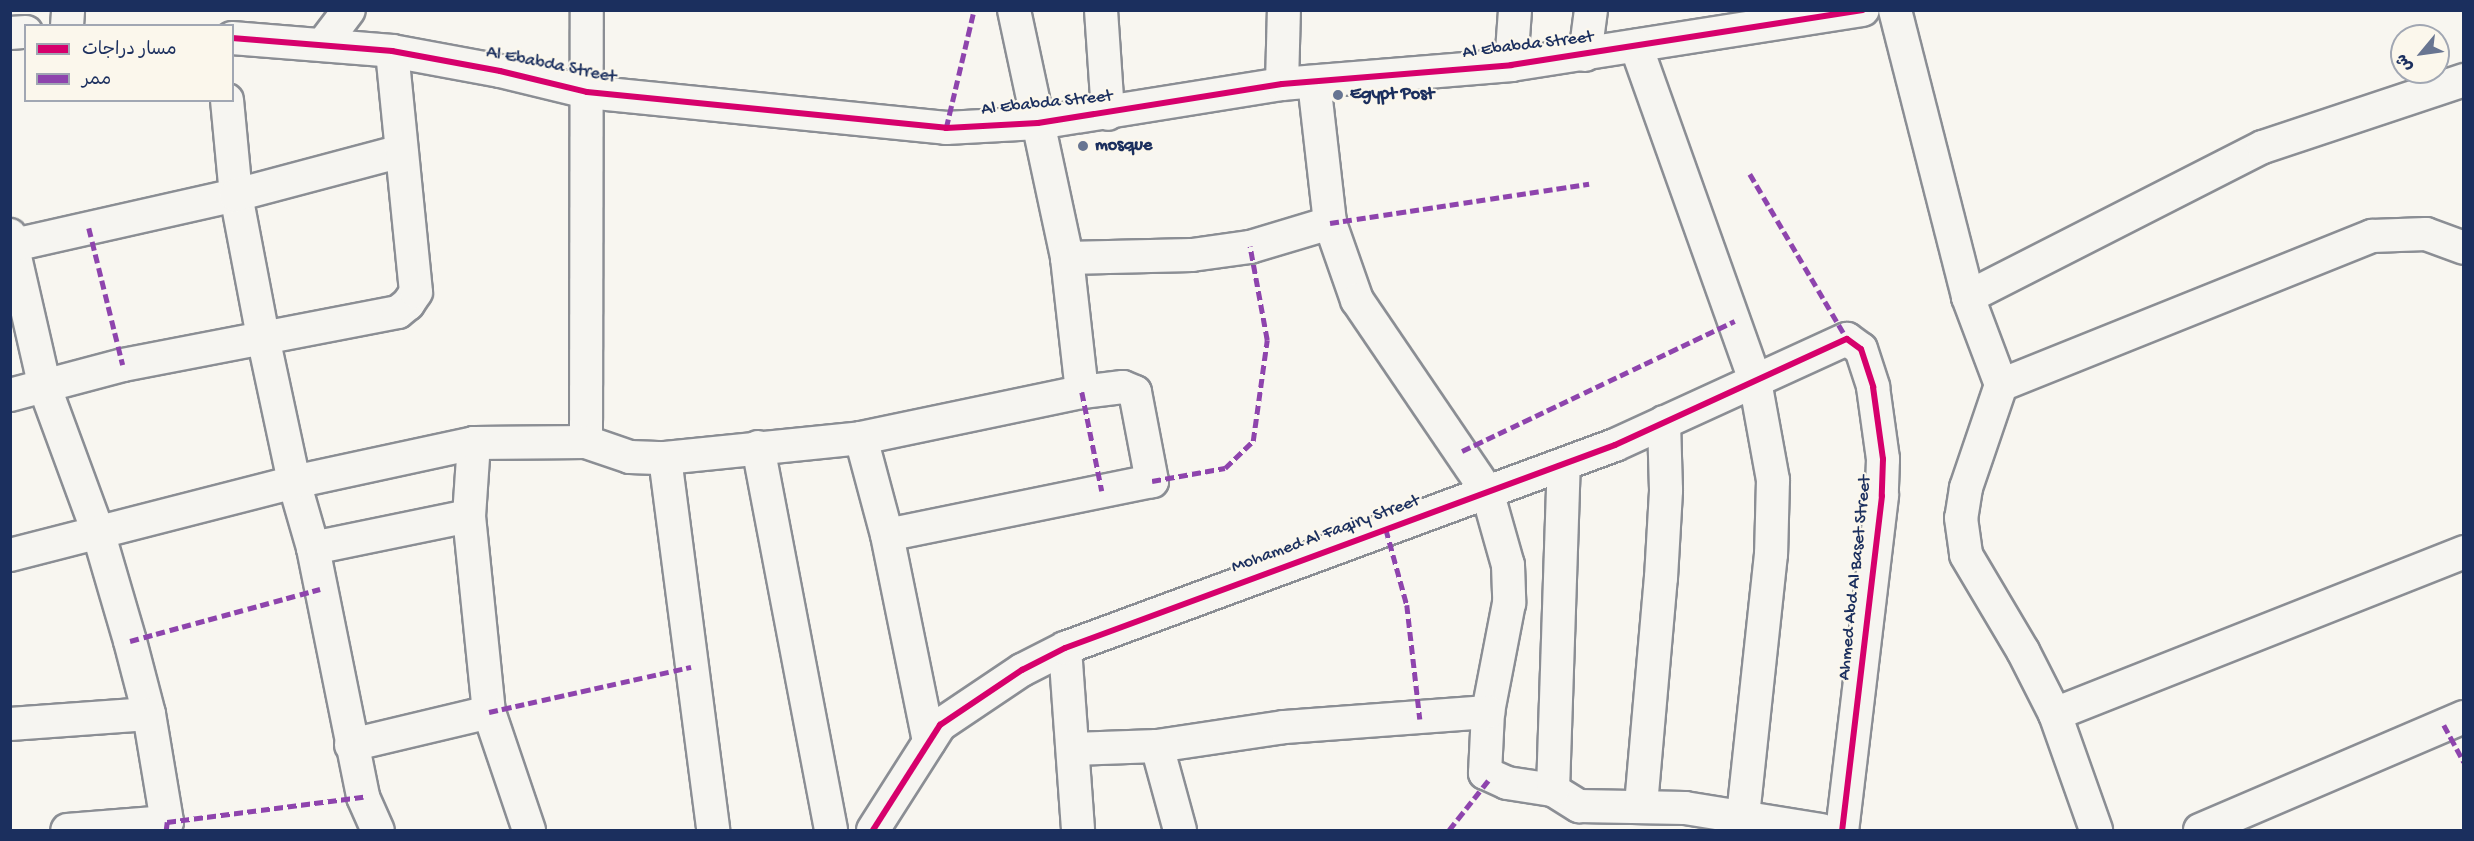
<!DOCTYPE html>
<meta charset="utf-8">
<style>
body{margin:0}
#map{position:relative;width:2474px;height:841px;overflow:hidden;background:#f8f6f0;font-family:"Gochi Hand","Playpen Sans Arabic",sans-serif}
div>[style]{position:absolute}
.roads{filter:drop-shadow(2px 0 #8b8e94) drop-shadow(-2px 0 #8b8e94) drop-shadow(0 2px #8b8e94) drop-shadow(0 -2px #8b8e94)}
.minor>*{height:32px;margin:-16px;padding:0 16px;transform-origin:16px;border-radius:16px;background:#f6f5f1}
.quiet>*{height:4.5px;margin-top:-2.25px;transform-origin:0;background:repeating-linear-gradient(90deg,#8e44ad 0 9px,transparent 0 13.5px)}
.cycleway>*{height:6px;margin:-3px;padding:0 3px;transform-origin:3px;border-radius:3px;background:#d6006c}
.dots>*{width:16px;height:16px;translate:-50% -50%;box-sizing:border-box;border:3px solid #fbf7ec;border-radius:50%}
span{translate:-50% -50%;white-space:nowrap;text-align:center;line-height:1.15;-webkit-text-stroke:4.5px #fbf7ec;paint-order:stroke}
.street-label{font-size:18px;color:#1b2f5e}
.poi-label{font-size:18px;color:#1b2f5e;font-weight:700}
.left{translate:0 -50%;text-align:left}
.frame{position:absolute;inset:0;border:12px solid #1b2f5e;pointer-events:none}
.legend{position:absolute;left:24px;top:24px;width:210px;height:78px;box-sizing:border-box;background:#fbf7ec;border:2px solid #a1a7b3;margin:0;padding:8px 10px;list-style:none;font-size:18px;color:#1b2f5e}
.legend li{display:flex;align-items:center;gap:12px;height:30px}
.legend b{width:30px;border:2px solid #a1a7b3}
.north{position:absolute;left:2390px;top:24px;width:60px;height:60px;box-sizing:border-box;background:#fbf7ec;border:2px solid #a1a7b3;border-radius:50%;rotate:241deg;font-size:16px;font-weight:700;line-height:24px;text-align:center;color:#1b2f5e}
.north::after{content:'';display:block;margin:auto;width:21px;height:27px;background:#687591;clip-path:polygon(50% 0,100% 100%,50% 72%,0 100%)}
</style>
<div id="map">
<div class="roads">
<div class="minor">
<div style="left:1014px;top:10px;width:254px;rotate:77.9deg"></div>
<div style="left:1067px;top:258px;width:135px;rotate:83.6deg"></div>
<div style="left:1101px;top:10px;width:104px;rotate:86.1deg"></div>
<div style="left:1895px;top:10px;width:296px;rotate:75.7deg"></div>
<div style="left:1968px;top:297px;width:94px;rotate:69.4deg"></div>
<div style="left:2001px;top:385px;width:109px;rotate:108.8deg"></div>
<div style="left:1966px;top:488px;width:30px;rotate:99deg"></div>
<div style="left:1961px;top:518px;width:37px;rotate:82deg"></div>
<div style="left:1966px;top:555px;width:112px;rotate:59.3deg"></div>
<div style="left:2023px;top:651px;width:71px;rotate:63.1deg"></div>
<div style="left:2055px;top:714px;width:123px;rotate:70.5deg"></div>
<div style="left:67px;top:26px;width:16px;rotate:-86deg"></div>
<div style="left:10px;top:33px;width:16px;rotate:-4deg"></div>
<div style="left:232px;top:38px;width:161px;rotate:4.6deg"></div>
<div style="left:392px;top:51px;width:110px;rotate:10.5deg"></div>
<div style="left:500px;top:71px;width:89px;rotate:13.6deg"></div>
<div style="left:587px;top:92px;width:361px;rotate:5.7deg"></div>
<div style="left:946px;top:128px;width:92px;rotate:-3.1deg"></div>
<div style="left:1038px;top:123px;width:247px;rotate:-9.1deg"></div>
<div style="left:1282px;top:84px;width:230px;rotate:-4.7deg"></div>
<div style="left:1511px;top:65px;width:356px;rotate:-8.9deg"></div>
<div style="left:324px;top:43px;width:41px;rotate:-52.9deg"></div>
<div style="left:1636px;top:46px;width:356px;rotate:70.4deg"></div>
<div style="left:1755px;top:381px;width:101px;rotate:79.7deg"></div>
<div style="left:1773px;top:480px;width:74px;rotate:91.5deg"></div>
<div style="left:1771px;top:554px;width:265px;rotate:96.1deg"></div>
<div style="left:1585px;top:55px;width:45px;rotate:-82.4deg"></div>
<div style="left:1511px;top:65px;width:55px;rotate:-85.8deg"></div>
<div style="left:1314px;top:82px;width:142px;rotate:83.5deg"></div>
<div style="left:1330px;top:223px;width:82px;rotate:70.7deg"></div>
<div style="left:1357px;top:300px;width:231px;rotate:55.8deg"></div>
<div style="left:1487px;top:491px;width:77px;rotate:74.2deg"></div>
<div style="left:1508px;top:565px;width:38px;rotate:88deg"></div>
<div style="left:1509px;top:603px;width:111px;rotate:100.9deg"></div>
<div style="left:1488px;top:712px;width:61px;rotate:92.8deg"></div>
<div style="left:1485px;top:773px;width:24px;rotate:24deg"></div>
<div style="left:1507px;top:783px;width:47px;rotate:8.7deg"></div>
<div style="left:1553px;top:790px;width:31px;rotate:32deg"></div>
<div style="left:1579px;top:806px;width:106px;rotate:1.1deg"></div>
<div style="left:1685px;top:808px;width:138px;rotate:9.2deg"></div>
<div style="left:1282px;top:84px;width:74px;rotate:-88.5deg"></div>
<div style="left:227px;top:100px;width:95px;rotate:84.6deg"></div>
<div style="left:236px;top:195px;width:145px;rotate:79.2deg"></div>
<div style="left:263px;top:337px;width:148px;rotate:77.9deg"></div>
<div style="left:294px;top:482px;width:69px;rotate:73.9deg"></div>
<div style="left:313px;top:548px;width:254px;rotate:78.6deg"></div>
<div style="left:363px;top:797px;width:36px;rotate:66deg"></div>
<div style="left:10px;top:235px;width:157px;rotate:77.1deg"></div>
<div style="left:45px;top:388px;width:157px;rotate:69.8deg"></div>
<div style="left:99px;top:535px;width:110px;rotate:73.7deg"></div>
<div style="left:130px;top:641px;width:75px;rotate:75.4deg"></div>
<div style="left:149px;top:714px;width:109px;rotate:80.5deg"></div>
<div style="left:167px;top:822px;width:100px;rotate:175.4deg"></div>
<div style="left:10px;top:246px;width:232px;rotate:-12.7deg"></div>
<div style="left:236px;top:195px;width:171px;rotate:-14.9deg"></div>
<div style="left:1067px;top:258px;width:125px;rotate:-1.4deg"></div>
<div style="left:1192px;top:255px;width:59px;rotate:-7.9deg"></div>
<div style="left:1250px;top:247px;width:84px;rotate:-16.7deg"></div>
<div style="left:1968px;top:297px;width:331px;rotate:-27deg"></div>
<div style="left:2263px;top:147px;width:212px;rotate:-18.4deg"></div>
<div style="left:2001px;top:385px;width:400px;rotate:-21.9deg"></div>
<div style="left:2372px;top:236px;width:54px;rotate:-2.1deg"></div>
<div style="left:2426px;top:234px;width:40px;rotate:20.2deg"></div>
<div style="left:10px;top:395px;width:117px;rotate:-14.9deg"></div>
<div style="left:123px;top:365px;width:280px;rotate:-10.9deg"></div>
<div style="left:398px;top:312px;width:13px;rotate:-39deg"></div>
<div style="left:408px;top:304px;width:14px;rotate:-56deg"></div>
<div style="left:416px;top:292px;width:242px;rotate:-95.7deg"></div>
<div style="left:861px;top:438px;width:100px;rotate:75deg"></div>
<div style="left:887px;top:535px;width:211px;rotate:78.5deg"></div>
<div style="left:586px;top:442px;width:432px;rotate:-89.9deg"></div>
<div style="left:474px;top:443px;width:73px;rotate:93.9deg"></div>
<div style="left:469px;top:516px;width:197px;rotate:84.2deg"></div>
<div style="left:489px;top:712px;width:125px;rotate:71.3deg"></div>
<div style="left:758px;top:447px;width:390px;rotate:79.2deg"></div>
<div style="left:665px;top:458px;width:375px;rotate:82.6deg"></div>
<div style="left:313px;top:548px;width:159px;rotate:-11.6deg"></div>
<div style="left:10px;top:555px;width:293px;rotate:-14.4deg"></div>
<div style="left:294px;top:482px;width:184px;rotate:-12.2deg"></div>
<div style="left:474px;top:443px;width:112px;rotate:-0.5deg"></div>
<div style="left:586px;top:442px;width:46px;rotate:18.8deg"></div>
<div style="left:630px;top:457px;width:35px;rotate:2deg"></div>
<div style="left:665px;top:458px;width:197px;rotate:-5.8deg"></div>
<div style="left:861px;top:438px;width:226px;rotate:-11.8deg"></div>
<div style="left:1082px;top:392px;width:41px;rotate:-7deg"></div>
<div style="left:1123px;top:387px;width:13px;rotate:23deg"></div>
<div style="left:1135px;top:392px;width:91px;rotate:79.2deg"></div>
<div style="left:1152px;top:481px;width:270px;rotate:168.5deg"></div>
<div style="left:1065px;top:648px;width:182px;rotate:85.9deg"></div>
<div style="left:2055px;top:714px;width:440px;rotate:-21.6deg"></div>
<div style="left:10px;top:724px;width:139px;rotate:-4.1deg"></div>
<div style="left:351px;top:745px;width:142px;rotate:-13.4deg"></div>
<div style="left:1157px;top:746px;width:87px;rotate:74.7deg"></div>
<div style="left:1073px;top:749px;width:84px;rotate:-2deg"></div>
<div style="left:1157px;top:746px;width:128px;rotate:-8.5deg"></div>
<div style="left:1284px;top:727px;width:205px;rotate:-4.2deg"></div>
<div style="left:1553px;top:790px;width:325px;rotate:-88.1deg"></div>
<div style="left:1641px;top:805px;width:228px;rotate:-85deg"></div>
<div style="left:1661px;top:578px;width:88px;rotate:-86.7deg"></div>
<div style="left:1666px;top:490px;width:68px;rotate:-91.7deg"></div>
<div style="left:873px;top:830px;width:125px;rotate:-57.5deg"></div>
<div style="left:940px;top:725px;width:99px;rotate:-33.9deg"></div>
<div style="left:1022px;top:670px;width:48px;rotate:-27.1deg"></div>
<div style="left:1065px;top:648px;width:586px;rotate:-20.26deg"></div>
<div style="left:1615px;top:445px;width:255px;rotate:-24.6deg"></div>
<div style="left:1847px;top:339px;width:17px;rotate:36deg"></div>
<div style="left:1861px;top:349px;width:40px;rotate:72deg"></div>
<div style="left:1873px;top:387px;width:73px;rotate:82.1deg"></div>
<div style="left:1883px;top:459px;width:37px;rotate:92deg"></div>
<div style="left:1882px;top:496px;width:336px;rotate:96.8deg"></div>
<div style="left:2200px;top:830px;width:287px;rotate:-23.2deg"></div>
</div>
</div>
<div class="quiet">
<div style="left:946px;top:128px;width:121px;rotate:-76.7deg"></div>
<div style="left:1750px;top:174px;width:191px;rotate:59.5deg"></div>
<div style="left:1330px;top:223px;width:262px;rotate:-8.6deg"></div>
<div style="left:89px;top:228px;width:141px;rotate:76.1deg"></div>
<div style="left:1082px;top:392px;width:101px;rotate:78.6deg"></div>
<div style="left:1462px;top:451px;width:302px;rotate:-25.5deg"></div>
<div style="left:1152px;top:481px;width:74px;rotate:-10.1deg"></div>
<div style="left:1225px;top:468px;width:39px;rotate:-44deg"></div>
<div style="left:1253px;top:441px;width:102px;rotate:-82.1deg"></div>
<div style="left:1267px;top:340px;width:95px;rotate:-100.4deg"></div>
<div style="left:1386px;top:529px;width:79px;rotate:74.6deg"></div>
<div style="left:1407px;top:605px;width:115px;rotate:83.5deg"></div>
<div style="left:130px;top:641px;width:197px;rotate:-15.3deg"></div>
<div style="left:489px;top:712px;width:207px;rotate:-12.6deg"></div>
<div style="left:2444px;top:725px;width:42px;rotate:61.6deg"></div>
<div style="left:166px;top:830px;width:8px;rotate:-83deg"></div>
<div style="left:167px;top:822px;width:198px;rotate:-7.3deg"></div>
<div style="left:1449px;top:830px;width:66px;rotate:-51.7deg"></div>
</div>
<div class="cycleway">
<div style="left:232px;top:38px;width:161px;rotate:4.6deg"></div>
<div style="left:392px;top:51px;width:110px;rotate:10.5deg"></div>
<div style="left:500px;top:71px;width:89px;rotate:13.6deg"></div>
<div style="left:587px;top:92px;width:361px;rotate:5.7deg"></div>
<div style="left:946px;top:128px;width:92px;rotate:-3.1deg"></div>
<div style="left:1038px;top:123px;width:247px;rotate:-9.1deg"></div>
<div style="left:1282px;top:84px;width:230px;rotate:-4.7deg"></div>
<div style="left:1511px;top:65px;width:356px;rotate:-8.9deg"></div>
<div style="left:873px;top:830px;width:125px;rotate:-57.5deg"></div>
<div style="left:940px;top:725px;width:99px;rotate:-33.9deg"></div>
<div style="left:1022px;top:670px;width:48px;rotate:-27.1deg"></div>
<div style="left:1065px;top:648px;width:586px;rotate:-20.26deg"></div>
<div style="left:1615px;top:445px;width:255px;rotate:-24.6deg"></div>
<div style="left:1847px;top:339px;width:17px;rotate:36deg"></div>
<div style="left:1861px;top:349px;width:40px;rotate:72deg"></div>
<div style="left:1873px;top:387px;width:73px;rotate:82.1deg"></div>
<div style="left:1883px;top:459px;width:37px;rotate:92deg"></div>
<div style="left:1882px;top:496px;width:336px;rotate:96.8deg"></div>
</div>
<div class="dots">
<div style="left:1338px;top:95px;background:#687591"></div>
<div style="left:1083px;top:146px;background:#687591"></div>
</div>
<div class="street-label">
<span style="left:1528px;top:46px;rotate:-7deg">Al Ebabda Street</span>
<span style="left:551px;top:66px;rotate:11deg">Al Ebabda Street</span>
<span style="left:1047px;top:104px;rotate:-6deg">Al Ebabda Street</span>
<span style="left:1326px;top:535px;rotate:-20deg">Mohamed Al Faqiry Street</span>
<span style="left:1856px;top:578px;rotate:-84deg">Ahmed Abd Al Baset Street</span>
</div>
<div class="poi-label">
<span class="left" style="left:1350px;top:95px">Egypt Post</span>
<span class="left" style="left:1095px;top:146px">mosque</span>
</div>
<div class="frame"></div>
<ul class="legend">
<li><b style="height:8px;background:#d6006c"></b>مسار دراجات</li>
<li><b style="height:8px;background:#8e44ad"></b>ممر</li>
</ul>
<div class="north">ش</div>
</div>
